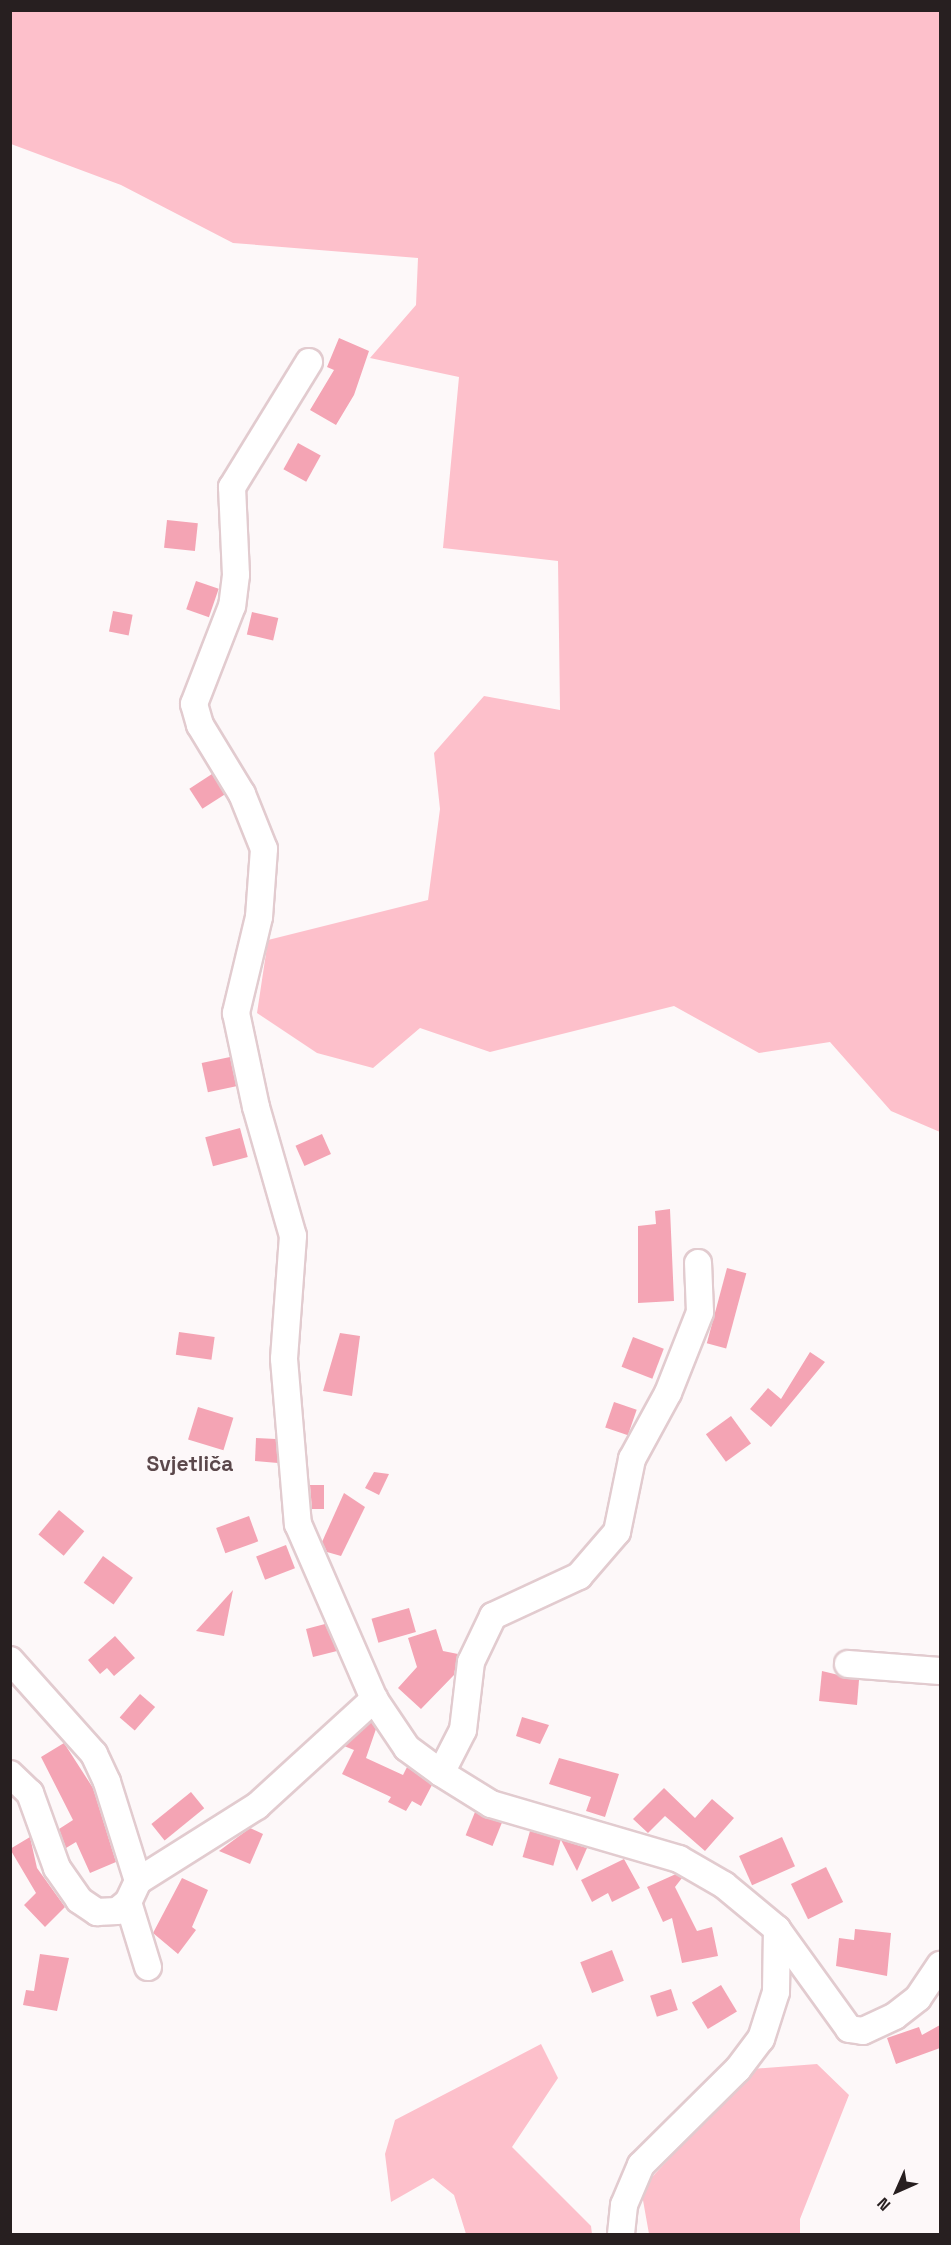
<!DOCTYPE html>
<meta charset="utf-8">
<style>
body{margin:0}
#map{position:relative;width:951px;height:2245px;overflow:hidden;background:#fdf8f9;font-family:"Space Grotesk",sans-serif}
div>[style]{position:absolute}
.green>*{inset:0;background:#fdc0cb}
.building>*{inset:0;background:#f4a4b4;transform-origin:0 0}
.roads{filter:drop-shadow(2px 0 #e2cbcf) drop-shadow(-2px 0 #e2cbcf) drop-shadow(0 2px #e2cbcf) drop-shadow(0 -2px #e2cbcf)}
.minor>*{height:26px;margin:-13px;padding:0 13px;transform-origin:13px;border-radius:13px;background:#fff}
span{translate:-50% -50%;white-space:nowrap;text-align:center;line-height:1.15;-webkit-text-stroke:5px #fdf8f9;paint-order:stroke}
.quarter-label{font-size:21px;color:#5b484b;font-weight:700}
.frame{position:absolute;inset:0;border:12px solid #271f20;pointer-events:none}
.north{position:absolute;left:867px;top:2161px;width:60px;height:60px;-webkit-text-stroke:4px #fdf8f9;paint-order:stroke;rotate:225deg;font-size:16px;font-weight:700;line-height:24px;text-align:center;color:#271f20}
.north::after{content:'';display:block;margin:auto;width:21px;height:27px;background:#271f20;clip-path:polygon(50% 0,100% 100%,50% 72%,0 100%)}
</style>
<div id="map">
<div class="green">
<div style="clip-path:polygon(11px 10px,940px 11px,940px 1132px,891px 1111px,830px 1042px,759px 1053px,674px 1006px,490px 1052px,420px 1028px,373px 1068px,317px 1053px,257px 1013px,268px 940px,428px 900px,440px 809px,434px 753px,484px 696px,560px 710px,558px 561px,443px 548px,459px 377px,370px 358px,416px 305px,418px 258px,233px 243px,121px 185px,11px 144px)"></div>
<div style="clip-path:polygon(541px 2044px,558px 2078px,512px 2147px,591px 2226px,592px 2234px,466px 2234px,454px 2195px,433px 2178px,391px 2202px,385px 2154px,395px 2120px)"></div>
<div style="clip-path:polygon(817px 2064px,849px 2095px,800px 2219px,800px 2234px,649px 2234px,641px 2189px,752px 2069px)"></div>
</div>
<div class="building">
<div style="clip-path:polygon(339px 338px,369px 351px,354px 395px,336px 425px,310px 410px,334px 370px,327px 367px)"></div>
<div style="left:298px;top:443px;width:26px;height:30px;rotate:29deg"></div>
<div style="left:167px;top:520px;width:31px;height:28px;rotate:6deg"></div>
<div style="left:196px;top:581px;width:24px;height:30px;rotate:19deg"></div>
<div style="left:113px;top:611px;width:20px;height:21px;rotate:11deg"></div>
<div style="left:252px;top:612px;width:27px;height:23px;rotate:13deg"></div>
<div style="left:212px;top:774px;width:24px;height:27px;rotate:57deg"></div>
<div style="left:230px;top:1057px;width:30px;height:29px;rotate:78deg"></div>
<div style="left:240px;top:1128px;width:30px;height:36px;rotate:75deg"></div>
<div style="left:322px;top:1134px;width:22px;height:29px;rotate:66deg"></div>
<div style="clip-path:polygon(670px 1209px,674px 1301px,638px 1303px,638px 1226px,656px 1224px,655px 1211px)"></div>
<div style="left:727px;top:1268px;width:20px;height:78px;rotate:15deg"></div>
<div style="left:179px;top:1332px;width:36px;height:23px;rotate:8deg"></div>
<div style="clip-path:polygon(340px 1333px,360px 1336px,352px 1396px,323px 1391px)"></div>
<div style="left:633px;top:1337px;width:33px;height:32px;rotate:21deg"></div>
<div style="clip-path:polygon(810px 1352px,825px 1362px,771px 1427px,750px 1409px,768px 1388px,781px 1399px)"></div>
<div style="left:614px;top:1402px;width:24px;height:27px;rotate:19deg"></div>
<div style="left:198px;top:1407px;width:37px;height:34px;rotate:17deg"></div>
<div style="left:731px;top:1416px;width:34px;height:31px;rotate:54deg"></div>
<div style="clip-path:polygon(256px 1438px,276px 1439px,278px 1463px,255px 1461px)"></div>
<div style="clip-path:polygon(374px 1472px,389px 1474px,379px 1495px,365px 1488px)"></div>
<div style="clip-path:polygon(310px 1485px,324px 1485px,324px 1509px,312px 1509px)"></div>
<div style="clip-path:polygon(344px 1493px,365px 1507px,341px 1556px,327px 1552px,322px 1542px)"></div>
<div style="left:59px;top:1510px;width:33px;height:32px;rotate:40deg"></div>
<div style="left:249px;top:1516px;width:27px;height:35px;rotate:70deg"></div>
<div style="left:286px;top:1545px;width:25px;height:32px;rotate:69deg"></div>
<div style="left:103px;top:1556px;width:37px;height:33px;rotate:36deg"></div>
<div style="clip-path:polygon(233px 1590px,224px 1636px,196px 1631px)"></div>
<div style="left:409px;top:1608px;width:25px;height:39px;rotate:74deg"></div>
<div style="clip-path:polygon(325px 1624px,337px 1651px,313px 1657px,306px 1629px)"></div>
<div style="clip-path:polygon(436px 1629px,443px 1651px,458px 1654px,454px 1675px,421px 1709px,398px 1688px,417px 1667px,408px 1638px)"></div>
<div style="clip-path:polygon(115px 1636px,135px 1658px,114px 1676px,107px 1668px,100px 1674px,88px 1660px)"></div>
<div style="clip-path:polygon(822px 1671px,859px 1680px,857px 1705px,819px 1701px)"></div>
<div style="left:140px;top:1694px;width:20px;height:31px;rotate:41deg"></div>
<div style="clip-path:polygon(522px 1717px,549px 1725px,540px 1744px,516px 1736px)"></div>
<div style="clip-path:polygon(371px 1722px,376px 1729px,366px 1758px,403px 1775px,407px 1767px,432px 1785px,421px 1806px,412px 1801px,406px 1811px,388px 1802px,391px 1797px,342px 1774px,354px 1750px,344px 1746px)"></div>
<div style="clip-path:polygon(64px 1743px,93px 1788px,116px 1862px,90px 1873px,76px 1842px,66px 1848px,59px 1829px,73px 1820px,41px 1757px)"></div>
<div style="clip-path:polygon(559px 1758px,619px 1774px,605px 1817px,586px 1811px,591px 1797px,549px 1784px)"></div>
<div style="clip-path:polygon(664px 1788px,695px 1818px,712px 1799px,734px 1818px,705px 1851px,665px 1816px,648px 1833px,633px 1819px)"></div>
<div style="left:191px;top:1792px;width:21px;height:51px;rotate:51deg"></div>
<div style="left:475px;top:1812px;width:29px;height:25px;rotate:22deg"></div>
<div style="clip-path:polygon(250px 1828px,263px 1834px,250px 1864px,219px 1851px)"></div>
<div style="left:530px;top:1831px;width:32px;height:27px;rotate:16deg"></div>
<div style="clip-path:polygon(30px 1837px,37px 1868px,65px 1907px,45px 1927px,24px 1905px,36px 1893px,10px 1849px)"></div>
<div style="left:782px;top:1837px;width:32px;height:47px;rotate:66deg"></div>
<div style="clip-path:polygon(561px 1840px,587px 1848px,577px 1871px)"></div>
<div style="clip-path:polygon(624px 1859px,640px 1888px,612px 1902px,608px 1893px,592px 1902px,581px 1880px)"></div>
<div style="left:826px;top:1867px;width:39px;height:39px;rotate:64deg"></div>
<div style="clip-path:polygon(676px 1874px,682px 1878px,675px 1887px,697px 1931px,712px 1927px,718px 1956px,682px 1963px,672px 1918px,663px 1922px,647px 1887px)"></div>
<div style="clip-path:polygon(182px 1878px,208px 1890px,192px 1927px,196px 1930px,178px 1954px,153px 1933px)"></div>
<div style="clip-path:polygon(855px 1929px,891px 1933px,887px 1976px,836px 1966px,839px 1938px,854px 1940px)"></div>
<div style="left:612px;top:1950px;width:33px;height:34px;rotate:69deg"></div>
<div style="clip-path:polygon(40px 1954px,69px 1958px,57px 2011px,23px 2005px,26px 1990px,34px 1991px)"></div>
<div style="left:721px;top:1985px;width:31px;height:34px;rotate:59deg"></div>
<div style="left:671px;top:1989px;width:22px;height:22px;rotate:72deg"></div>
<div style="clip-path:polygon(940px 2025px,940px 2048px,896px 2064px,887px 2038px,919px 2027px,922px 2035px)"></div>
</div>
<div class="roads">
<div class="minor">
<div style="left:309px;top:362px;width:147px;rotate:121.6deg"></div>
<div style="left:232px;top:487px;width:88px;rotate:87.4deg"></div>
<div style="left:236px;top:575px;width:31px;rotate:97deg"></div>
<div style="left:232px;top:606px;width:105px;rotate:111.2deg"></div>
<div style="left:194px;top:704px;width:22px;rotate:74deg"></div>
<div style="left:200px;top:725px;width:81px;rotate:58.7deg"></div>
<div style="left:242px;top:794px;width:59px;rotate:68.2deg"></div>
<div style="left:264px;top:849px;width:68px;rotate:94.2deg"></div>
<div style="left:259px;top:917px;width:99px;rotate:103.5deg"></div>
<div style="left:236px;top:1013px;width:96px;rotate:78deg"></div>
<div style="left:256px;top:1107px;width:134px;rotate:74deg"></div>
<div style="left:293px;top:1236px;width:123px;rotate:94.2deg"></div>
<div style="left:284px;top:1359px;width:166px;rotate:85.2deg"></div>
<div style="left:298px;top:1524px;width:191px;rotate:66.5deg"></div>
<div style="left:374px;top:1699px;width:59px;rotate:56deg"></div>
<div style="left:407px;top:1748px;width:42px;rotate:36.3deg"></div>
<div style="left:441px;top:1773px;width:59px;rotate:31.8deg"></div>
<div style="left:491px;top:1804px;width:196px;rotate:16.3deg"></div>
<div style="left:679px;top:1859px;width:52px;rotate:30deg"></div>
<div style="left:724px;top:1885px;width:69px;rotate:39.7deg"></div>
<div style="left:777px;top:1929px;width:123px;rotate:54.2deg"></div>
<div style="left:849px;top:2029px;width:14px;rotate:8deg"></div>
<div style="left:863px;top:2031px;width:35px;rotate:-25deg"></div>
<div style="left:895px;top:2016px;width:29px;rotate:-38deg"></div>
<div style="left:918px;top:1998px;width:40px;rotate:-56deg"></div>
<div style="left:10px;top:1660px;width:126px;rotate:48.2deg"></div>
<div style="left:94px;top:1754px;width:31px;rotate:65deg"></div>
<div style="left:107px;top:1782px;width:104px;rotate:72.6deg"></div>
<div style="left:138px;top:1881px;width:23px;rotate:115deg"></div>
<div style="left:128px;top:1902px;width:68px;rotate:72.9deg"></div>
<div style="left:848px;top:1664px;width:92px;rotate:4.4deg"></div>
<div style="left:441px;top:1773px;width:48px;rotate:-62.9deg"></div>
<div style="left:463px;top:1730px;width:68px;rotate:-83.3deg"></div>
<div style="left:471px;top:1662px;width:51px;rotate:-64.4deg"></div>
<div style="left:493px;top:1616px;width:95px;rotate:-24.9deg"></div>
<div style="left:579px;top:1576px;width:58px;rotate:-49.2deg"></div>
<div style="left:617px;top:1532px;width:75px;rotate:-78.4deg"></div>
<div style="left:632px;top:1459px;width:75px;rotate:-61.4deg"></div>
<div style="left:668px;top:1393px;width:87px;rotate:-68.4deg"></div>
<div style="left:700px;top:1312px;width:49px;rotate:-92.3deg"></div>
<div style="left:10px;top:1774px;width:28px;rotate:44deg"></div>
<div style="left:30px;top:1793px;width:80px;rotate:70.2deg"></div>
<div style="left:57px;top:1868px;width:39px;rotate:55deg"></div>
<div style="left:79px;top:1900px;width:22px;rotate:34deg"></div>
<div style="left:97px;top:1912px;width:20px;rotate:-3deg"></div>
<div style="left:117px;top:1911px;width:14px;rotate:-39deg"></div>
<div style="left:138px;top:1881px;width:141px;rotate:-32.2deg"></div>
<div style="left:257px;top:1806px;width:159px;rotate:-42.4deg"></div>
<div style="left:621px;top:2234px;width:29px;rotate:-84deg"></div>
<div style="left:624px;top:2205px;width:43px;rotate:-67deg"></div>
<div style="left:641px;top:2165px;width:136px;rotate:-44.7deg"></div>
<div style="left:738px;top:2069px;width:38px;rotate:-53deg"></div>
<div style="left:761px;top:2039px;width:49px;rotate:-72.3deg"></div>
<div style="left:776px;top:1992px;width:63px;rotate:-89.1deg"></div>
</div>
</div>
<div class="quarter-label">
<span style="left:190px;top:1464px">Svjetliča</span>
</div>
<div class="frame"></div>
<div class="north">N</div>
</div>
